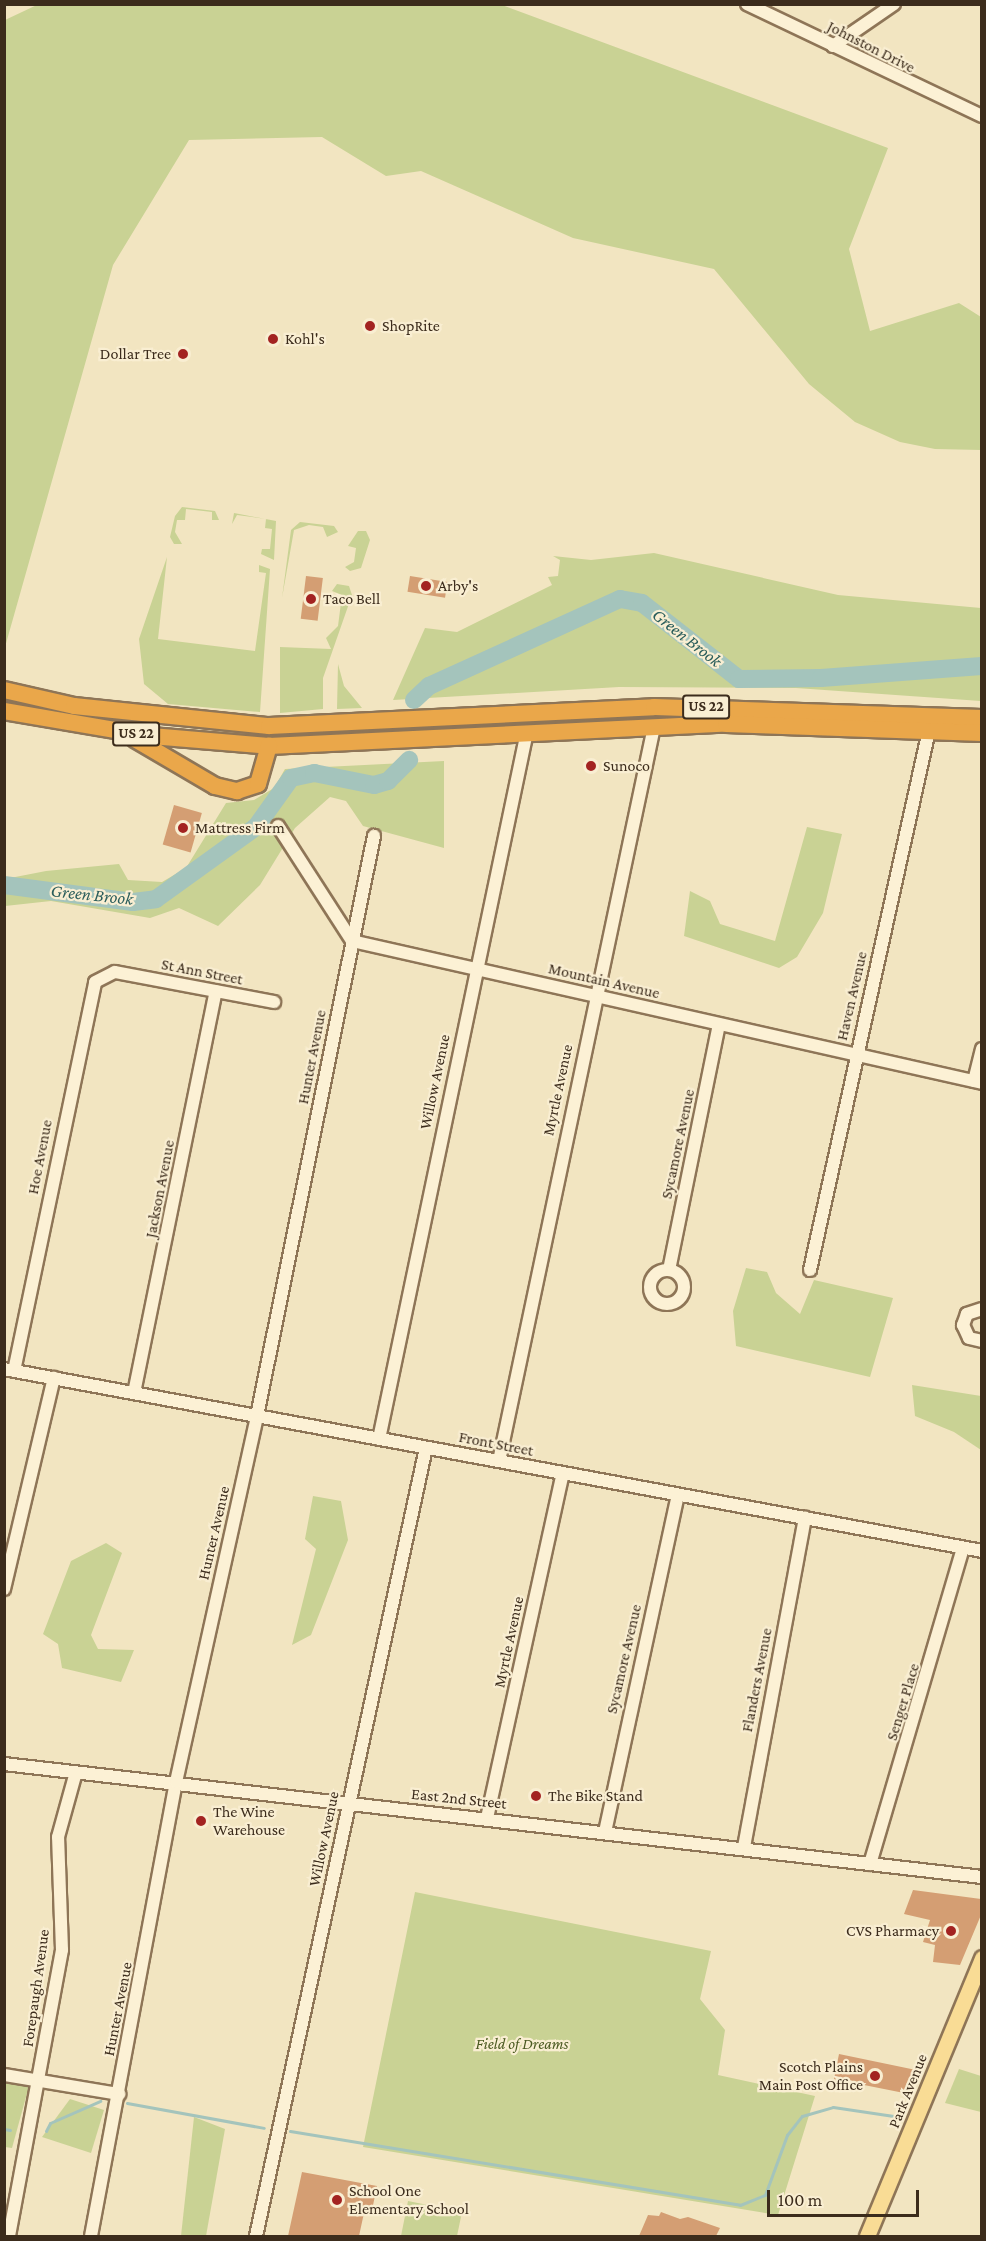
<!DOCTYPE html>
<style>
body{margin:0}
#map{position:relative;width:986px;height:2241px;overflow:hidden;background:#f2e5c1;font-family:"Crimson Pro",serif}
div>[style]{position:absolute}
.green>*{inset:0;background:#c9d294}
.stream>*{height:3px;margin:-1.5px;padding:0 1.5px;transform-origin:1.5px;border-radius:1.5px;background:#a4c4bc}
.river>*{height:18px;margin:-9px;padding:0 9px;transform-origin:9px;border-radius:9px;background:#a4c4bc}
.building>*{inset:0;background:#d49e73;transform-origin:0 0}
.roads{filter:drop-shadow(2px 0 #8e7557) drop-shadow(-2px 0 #8e7557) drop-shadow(0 2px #8e7557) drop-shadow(0 -2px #8e7557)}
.minor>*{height:12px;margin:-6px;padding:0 6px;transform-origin:6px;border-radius:6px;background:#fcf1d5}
.minor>.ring{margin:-6px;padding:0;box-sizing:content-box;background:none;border:12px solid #fcf1d5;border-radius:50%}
.major>*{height:15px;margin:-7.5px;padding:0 7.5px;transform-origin:7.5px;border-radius:7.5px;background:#f9dc95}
.highway>*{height:16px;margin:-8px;padding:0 8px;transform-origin:8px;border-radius:8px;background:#eaa74a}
.dots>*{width:16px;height:16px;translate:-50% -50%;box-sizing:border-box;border:3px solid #f9eed2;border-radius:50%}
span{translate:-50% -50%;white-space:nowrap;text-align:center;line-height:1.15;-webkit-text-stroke:4.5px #f9eed2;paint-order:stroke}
.shield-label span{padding:2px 4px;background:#f9eed2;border:2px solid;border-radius:4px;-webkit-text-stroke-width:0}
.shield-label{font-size:15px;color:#3c2c1c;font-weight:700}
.street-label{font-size:16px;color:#3c2c1c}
.poi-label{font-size:16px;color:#3c2c1c}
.left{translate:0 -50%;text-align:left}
.right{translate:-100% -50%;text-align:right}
.park-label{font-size:16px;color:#4b5a21;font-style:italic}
.water-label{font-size:18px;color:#2a5d5b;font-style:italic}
.frame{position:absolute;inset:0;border:6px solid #3c2c1c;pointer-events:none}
.scale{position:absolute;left:767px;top:2190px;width:152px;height:27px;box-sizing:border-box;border:3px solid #3c2c1c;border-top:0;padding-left:8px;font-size:18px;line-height:21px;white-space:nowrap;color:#3c2c1c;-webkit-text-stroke:4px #f9eed2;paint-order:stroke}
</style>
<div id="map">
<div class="green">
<div style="clip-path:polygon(39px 4px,502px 5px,888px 148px,849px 249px,870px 331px,959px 303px,981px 317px,981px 450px,935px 449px,900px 442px,855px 422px,809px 384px,714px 269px,573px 238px,421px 171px,386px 176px,322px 137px,189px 140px,113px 265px,5px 647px,5px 20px)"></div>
<div style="clip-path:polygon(182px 507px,215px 511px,219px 520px,212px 520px,212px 512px,186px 509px,185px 520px,177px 520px,175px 532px,182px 544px,174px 544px,170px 537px,175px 516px)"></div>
<div style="clip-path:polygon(234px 513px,276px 521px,274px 560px,261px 554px,262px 549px,270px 549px,272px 529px,265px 528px,266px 519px,237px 515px,232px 524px)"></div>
<div style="clip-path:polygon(300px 522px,334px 526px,338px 532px,327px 537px,323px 527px,309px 525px,294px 530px,282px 598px,291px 530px)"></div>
<div style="clip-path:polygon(358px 531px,366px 531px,370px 540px,361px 568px,350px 571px,345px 567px,354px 562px,356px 548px,348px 546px)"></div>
<div style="clip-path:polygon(654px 553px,838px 595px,981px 608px,981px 701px,796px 688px,619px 687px,393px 700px,425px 628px,457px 632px,552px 585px,548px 577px,558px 576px,560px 560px,553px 556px,591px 560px)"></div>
<div style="clip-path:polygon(167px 557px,158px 639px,255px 651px,266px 573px,259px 572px,259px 565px,270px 569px,260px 712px,168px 704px,144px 684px,139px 639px)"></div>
<div style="clip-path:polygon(337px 584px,349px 586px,352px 595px,323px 678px,323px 709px,280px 713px,280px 647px,331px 649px,326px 638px,338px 626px,342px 595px,332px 591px)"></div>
<div style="clip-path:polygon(338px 664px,344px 686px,362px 708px,337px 709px)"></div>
<div style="clip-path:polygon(444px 761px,444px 848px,363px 826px,346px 801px,330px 797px,295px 828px,260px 885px,218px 926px,179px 908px,150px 918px,51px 901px,5px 906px,5px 879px,46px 871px,119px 864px,128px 880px,162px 882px,186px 868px,226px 803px,254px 800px,274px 788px,285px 769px)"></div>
<div style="clip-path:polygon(807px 827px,842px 834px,823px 913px,797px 957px,779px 968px,684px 936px,690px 891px,710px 901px,720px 924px,775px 941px)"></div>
<div style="clip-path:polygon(746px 1268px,767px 1272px,776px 1293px,800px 1314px,814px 1280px,893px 1298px,870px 1377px,736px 1346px,733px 1311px)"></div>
<div style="clip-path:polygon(912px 1385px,981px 1396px,981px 1450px,954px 1432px,915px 1416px)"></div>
<div style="clip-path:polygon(313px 1496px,341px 1501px,348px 1540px,311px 1635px,292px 1645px,316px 1549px,305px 1539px)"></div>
<div style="clip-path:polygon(106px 1543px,122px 1553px,91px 1635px,98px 1649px,134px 1650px,121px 1682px,62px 1668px,58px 1644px,43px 1634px,71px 1561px)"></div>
<div style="clip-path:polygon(415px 1892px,711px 1951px,700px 1999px,725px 2030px,718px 2075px,815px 2096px,778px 2215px,363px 2147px)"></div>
<div style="clip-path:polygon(959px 2069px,981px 2076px,981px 2112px,945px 2103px)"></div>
<div style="clip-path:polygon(5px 2083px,29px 2086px,12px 2148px,5px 2147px)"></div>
<div style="clip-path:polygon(70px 2099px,104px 2110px,91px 2153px,42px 2137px)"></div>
<div style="clip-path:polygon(194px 2117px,225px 2129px,206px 2236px,181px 2236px)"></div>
<div style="clip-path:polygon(408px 2201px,462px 2212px,457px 2236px,401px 2236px)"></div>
</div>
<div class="stream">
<div style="left:127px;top:2103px;width:139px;rotate:10.3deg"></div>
<div style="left:4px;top:2129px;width:6px;rotate:9deg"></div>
<div style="left:46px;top:2131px;width:9px;rotate:-63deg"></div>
<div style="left:50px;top:2123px;width:55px;rotate:-23.7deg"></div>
<div style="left:290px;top:2131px;width:456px;rotate:9.3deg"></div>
<div style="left:740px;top:2205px;width:27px;rotate:-22deg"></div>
<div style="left:765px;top:2195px;width:64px;rotate:-69.9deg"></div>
<div style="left:787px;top:2135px;width:24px;rotate:-52deg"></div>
<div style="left:802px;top:2116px;width:32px;rotate:-16deg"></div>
<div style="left:833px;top:2107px;width:68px;rotate:8.5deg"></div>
</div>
<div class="river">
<div style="left:414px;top:700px;width:21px;rotate:-43deg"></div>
<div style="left:429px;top:686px;width:210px;rotate:-24.5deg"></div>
<div style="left:620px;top:599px;width:22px;rotate:10deg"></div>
<div style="left:642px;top:603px;width:123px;rotate:38.1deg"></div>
<div style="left:739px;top:679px;width:82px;rotate:-0.7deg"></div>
<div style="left:821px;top:678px;width:161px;rotate:-4.3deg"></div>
<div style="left:4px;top:885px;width:130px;rotate:7.5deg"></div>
<div style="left:133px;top:902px;width:23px;rotate:-7deg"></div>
<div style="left:156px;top:899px;width:123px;rotate:-35.8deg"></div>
<div style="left:256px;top:827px;width:60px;rotate:-54.5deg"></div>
<div style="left:291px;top:778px;width:24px;rotate:-12deg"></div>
<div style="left:314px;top:773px;width:61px;rotate:11.3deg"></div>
<div style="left:374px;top:785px;width:15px;rotate:-16deg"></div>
<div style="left:388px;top:781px;width:30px;rotate:-45deg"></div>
</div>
<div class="building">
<div style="left:306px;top:576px;width:17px;height:43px;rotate:7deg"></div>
<div style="left:410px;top:576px;width:38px;height:16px;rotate:9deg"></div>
<div style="left:174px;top:805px;width:29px;height:41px;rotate:16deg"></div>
<div style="clip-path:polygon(913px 1890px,981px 1899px,981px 1915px,960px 1965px,933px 1962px,935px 1945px,923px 1942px,930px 1920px,904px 1914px)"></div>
<div style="clip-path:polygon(839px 2054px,916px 2070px,914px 2085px,909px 2094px,834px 2079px)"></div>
<div style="clip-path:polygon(302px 2172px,377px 2186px,371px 2215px,364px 2213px,359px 2236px,288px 2236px)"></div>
<div style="clip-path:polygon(661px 2212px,680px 2219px,688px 2217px,720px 2228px,716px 2236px,639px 2236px,648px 2215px,659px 2216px)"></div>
</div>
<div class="roads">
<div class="minor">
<div style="left:747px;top:4px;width:260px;rotate:25.5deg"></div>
<div style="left:833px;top:46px;width:74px;rotate:-34.5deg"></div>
<div style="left:278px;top:826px;width:137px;rotate:57.2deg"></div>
<div style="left:352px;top:941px;width:646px;rotate:12.7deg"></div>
<div style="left:974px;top:1081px;width:33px;rotate:-76deg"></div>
<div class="ring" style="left:650px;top:1270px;width:22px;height:22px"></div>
<div style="left:669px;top:1270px;width:251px;rotate:-78.5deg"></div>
<div style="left:810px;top:1270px;width:553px;rotate:-77.57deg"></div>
<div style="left:982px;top:1309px;width:16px;rotate:162deg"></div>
<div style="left:967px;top:1314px;width:12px;rotate:110deg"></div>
<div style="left:963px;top:1325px;width:14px;rotate:65deg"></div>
<div style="left:969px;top:1338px;width:13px;rotate:13deg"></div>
<div style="left:4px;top:1369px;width:995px;rotate:10.54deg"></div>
<div style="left:14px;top:1371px;width:397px;rotate:-78.2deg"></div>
<div style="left:95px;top:982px;width:22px;rotate:-27deg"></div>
<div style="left:115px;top:972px;width:162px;rotate:10.7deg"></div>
<div style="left:134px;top:1393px;width:410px;rotate:-78.5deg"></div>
<div style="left:379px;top:1439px;width:722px;rotate:-78.18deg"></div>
<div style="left:499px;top:1461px;width:750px;rotate:-78.08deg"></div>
<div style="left:4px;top:1589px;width:217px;rotate:-76.7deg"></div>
<div style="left:4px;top:1764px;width:985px;rotate:6.59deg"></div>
<div style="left:487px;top:1818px;width:353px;rotate:-77.6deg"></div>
<div style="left:605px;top:1832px;width:345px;rotate:-77.8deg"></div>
<div style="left:744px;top:1847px;width:335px;rotate:-79.5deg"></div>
<div style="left:870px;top:1864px;width:329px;rotate:-73.6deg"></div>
<div style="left:4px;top:2075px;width:117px;rotate:9.4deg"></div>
<div style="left:9px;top:2236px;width:291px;rotate:-79.5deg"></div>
<div style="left:62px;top:1950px;width:113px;rotate:-92deg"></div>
<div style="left:58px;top:1837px;width:67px;rotate:-74.5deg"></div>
<div style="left:91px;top:2236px;width:462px;rotate:-79.4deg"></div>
<div style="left:176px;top:1782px;width:375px;rotate:-77.5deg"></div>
<div style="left:257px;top:1416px;width:592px;rotate:-78.6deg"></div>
<div style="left:256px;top:2236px;width:806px;rotate:-77.83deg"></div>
</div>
<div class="major">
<div style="left:867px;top:2236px;width:301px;rotate:-67.5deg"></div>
</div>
<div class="highway">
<div style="left:4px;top:690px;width:72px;rotate:12.9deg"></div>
<div style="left:74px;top:706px;width:196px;rotate:5.9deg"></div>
<div style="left:269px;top:726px;width:385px;rotate:-2.8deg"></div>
<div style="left:654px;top:707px;width:328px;rotate:1.9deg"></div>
<div style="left:4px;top:711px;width:149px;rotate:9.7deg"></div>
<div style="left:151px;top:736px;width:118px;rotate:4.8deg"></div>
<div style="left:269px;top:746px;width:458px;rotate:-2.8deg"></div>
<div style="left:726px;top:724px;width:256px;rotate:2deg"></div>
<div style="left:135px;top:739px;width:93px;rotate:30.4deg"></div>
<div style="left:215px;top:786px;width:23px;rotate:13deg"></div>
<div style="left:237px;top:791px;width:22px;rotate:-18deg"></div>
<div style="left:258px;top:784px;width:40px;rotate:-74deg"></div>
</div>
</div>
<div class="dots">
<div style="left:370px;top:326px;background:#a32321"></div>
<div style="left:273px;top:339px;background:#a32321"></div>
<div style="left:183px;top:354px;background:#a32321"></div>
<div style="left:426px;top:586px;background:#a32321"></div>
<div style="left:311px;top:599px;background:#a32321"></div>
<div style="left:591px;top:766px;background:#a32321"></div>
<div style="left:183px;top:828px;background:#a32321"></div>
<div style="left:536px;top:1796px;background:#a32321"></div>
<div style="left:201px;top:1821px;background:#a32321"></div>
<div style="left:951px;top:1931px;background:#a32321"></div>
<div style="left:875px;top:2076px;background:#a32321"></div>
<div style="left:337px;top:2200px;background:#a32321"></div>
</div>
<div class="shield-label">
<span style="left:706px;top:707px">US 22</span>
<span style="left:136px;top:734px">US 22</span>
</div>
<div class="street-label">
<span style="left:871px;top:47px;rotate:27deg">Johnston Drive</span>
<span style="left:202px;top:972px;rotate:11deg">St Ann Street</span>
<span style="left:604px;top:981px;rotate:13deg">Mountain Avenue</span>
<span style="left:852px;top:996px;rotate:-77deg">Haven Avenue</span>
<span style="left:312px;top:1057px;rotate:-79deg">Hunter Avenue</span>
<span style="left:435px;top:1082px;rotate:-78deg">Willow Avenue</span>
<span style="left:558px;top:1090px;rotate:-78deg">Myrtle Avenue</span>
<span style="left:678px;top:1144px;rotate:-78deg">Sycamore Avenue</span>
<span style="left:40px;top:1157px;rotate:-79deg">Hoe Avenue</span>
<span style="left:160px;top:1189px;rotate:-79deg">Jackson Avenue</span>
<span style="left:496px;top:1444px;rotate:11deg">Front Street</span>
<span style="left:214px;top:1533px;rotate:-77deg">Hunter Avenue</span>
<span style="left:509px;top:1642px;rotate:-78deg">Myrtle Avenue</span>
<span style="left:624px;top:1659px;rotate:-77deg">Sycamore Avenue</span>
<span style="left:757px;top:1680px;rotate:-79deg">Flanders Avenue</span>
<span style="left:903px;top:1702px;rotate:-73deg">Senger Place</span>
<span style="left:459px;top:1799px;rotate:6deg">East 2nd Street</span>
<span style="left:324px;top:1839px;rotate:-78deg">Willow Avenue</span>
<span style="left:36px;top:1988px;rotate:-82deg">Forepaugh Avenue</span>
<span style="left:118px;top:2009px;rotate:-79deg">Hunter Avenue</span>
<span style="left:908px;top:2091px;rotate:-68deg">Park Avenue</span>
</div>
<div class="poi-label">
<span class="left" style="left:382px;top:326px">ShopRite</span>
<span class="left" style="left:285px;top:339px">Kohl's</span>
<span class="right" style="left:171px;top:354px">Dollar Tree</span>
<span class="left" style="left:438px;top:586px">Arby's</span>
<span class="left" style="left:323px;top:599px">Taco Bell</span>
<span class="left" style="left:603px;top:766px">Sunoco</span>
<span class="left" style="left:195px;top:828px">Mattress Firm</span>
<span class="left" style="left:548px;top:1796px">The Bike Stand</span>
<span class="left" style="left:213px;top:1821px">The Wine<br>Warehouse</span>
<span class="right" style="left:939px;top:1931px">CVS Pharmacy</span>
<span class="right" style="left:863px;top:2076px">Scotch Plains<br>Main Post Office</span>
<span class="left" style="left:349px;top:2200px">School One<br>Elementary School</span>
</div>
<div class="park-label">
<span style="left:522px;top:2044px">Field of Dreams</span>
</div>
<div class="water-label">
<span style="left:687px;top:638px;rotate:38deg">Green Brook</span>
<span style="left:92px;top:895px;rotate:6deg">Green Brook</span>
</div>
<div class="frame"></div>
<div class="scale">100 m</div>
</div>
